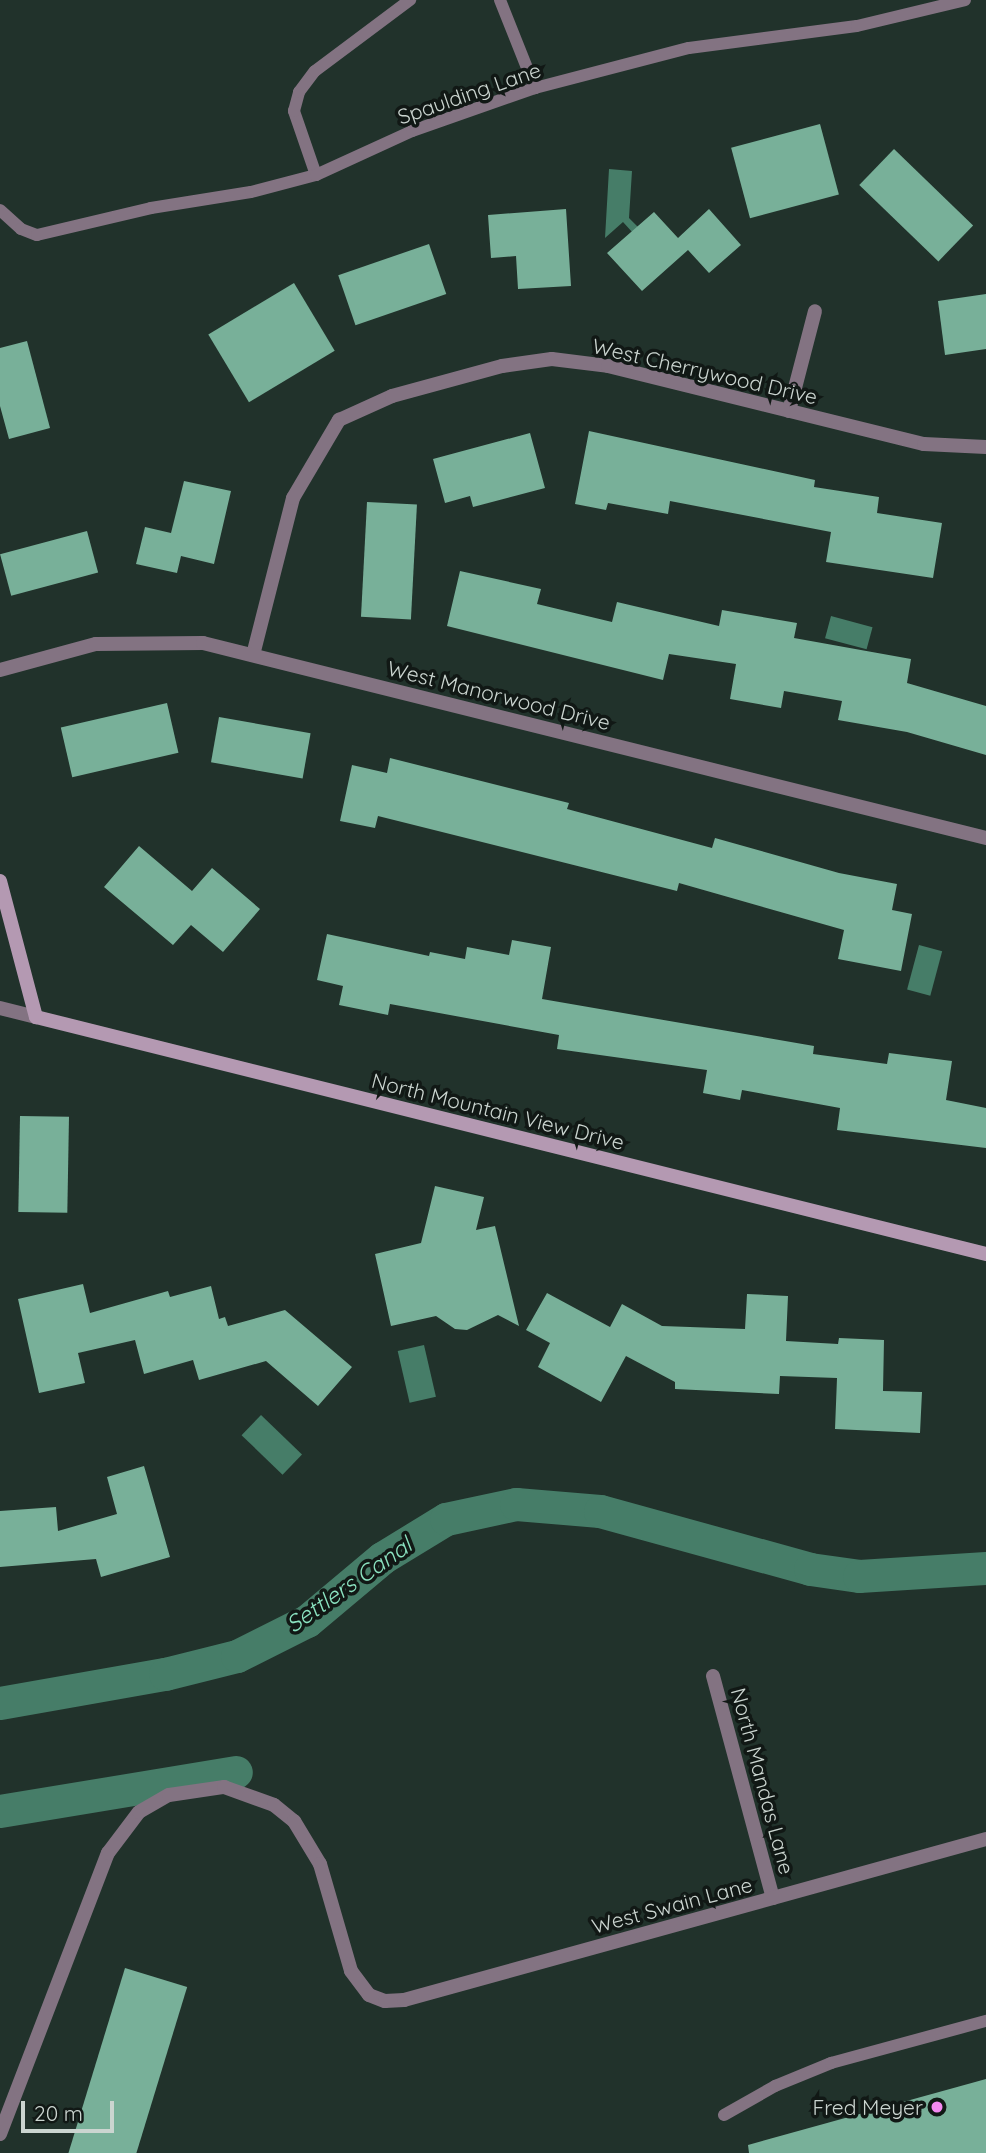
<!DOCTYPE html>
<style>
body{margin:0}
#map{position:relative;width:986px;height:2153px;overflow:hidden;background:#21322b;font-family:Quicksand,sans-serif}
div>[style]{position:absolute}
.water>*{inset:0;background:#467d68;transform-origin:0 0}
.canal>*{height:33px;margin:-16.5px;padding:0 16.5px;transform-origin:16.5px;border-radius:16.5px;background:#467d68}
.building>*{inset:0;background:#78b099;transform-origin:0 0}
.service>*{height:12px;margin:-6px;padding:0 6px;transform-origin:6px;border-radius:6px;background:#837382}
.minor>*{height:14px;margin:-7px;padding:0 7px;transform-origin:7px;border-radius:7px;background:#837382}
.tertiary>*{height:14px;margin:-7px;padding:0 7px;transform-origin:7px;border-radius:7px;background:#837382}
.secondary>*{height:14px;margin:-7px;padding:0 7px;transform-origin:7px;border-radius:7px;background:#b499b2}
.dots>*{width:19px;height:19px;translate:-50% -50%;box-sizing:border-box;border:4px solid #111815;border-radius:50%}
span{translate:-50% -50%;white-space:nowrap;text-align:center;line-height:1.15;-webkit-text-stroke:7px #111815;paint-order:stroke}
.street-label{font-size:21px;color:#cbd5d0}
.poi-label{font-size:21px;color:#cbd5d0}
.right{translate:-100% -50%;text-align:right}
.water-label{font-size:23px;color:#8be3c1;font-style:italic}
.scale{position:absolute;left:21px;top:2101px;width:93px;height:32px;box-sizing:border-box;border:4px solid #cbd5d0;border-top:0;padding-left:9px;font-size:21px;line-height:24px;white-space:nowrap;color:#cbd5d0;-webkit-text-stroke:5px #111815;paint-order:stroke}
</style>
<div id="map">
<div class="water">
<div style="clip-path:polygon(609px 169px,632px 171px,629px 218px,638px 227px,633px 233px,623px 222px,605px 238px)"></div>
<div style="left:831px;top:616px;width:43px;height:23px;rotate:15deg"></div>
<div style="left:919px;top:945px;width:24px;height:46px;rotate:15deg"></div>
<div style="left:424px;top:1345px;width:53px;height:27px;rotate:77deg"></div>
<div style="left:261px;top:1415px;width:57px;height:28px;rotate:44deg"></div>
</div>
<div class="canal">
<div style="left:0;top:1703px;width:168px;rotate:-10deg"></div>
<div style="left:165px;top:1674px;width:74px;rotate:-14deg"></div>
<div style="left:237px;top:1656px;width:78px;rotate:-26.6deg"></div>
<div style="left:307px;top:1621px;width:98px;rotate:-40deg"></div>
<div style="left:382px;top:1558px;width:75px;rotate:-31.4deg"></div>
<div style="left:446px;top:1519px;width:72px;rotate:-12.1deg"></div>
<div style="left:516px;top:1504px;width:84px;rotate:4.8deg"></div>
<div style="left:600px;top:1511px;width:218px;rotate:15.4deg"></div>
<div style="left:810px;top:1569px;width:49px;rotate:8.1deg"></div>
<div style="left:859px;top:1576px;width:127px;rotate:-3.6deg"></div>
<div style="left:0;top:1811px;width:239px;rotate:-9.4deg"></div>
</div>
<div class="building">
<div style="left:820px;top:124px;width:73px;height:92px;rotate:75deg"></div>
<div style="left:894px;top:149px;width:110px;height:50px;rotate:44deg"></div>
<div style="clip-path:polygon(566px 209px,571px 286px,518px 289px,516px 256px,491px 258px,488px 215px)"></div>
<div style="clip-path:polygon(709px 209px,741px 245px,709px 273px,688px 250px,642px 291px,607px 253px,654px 212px,678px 238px)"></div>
<div style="left:429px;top:244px;width:53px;height:96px;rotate:71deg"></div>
<div style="left:294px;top:283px;width:79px;height:100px;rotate:59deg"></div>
<div style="clip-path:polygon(986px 294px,986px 349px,945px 355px,938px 301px)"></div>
<div style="clip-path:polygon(27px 341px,50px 428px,9px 439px,0 406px,0 348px)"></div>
<div style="clip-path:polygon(589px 431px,815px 480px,814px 487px,879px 497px,877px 513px,942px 523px,933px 578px,826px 562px,831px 532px,670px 501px,668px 514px,608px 503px,606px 510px,575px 504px)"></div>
<div style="clip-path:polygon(530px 433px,545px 488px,473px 507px,470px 496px,445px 503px,433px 459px)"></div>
<div style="clip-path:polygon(184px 481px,231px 491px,214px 564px,181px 556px,177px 573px,136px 564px,145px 527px,171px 533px)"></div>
<div style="left:367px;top:502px;width:50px;height:115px;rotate:3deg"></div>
<div style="left:87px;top:531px;width:43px;height:90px;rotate:75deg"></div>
<div style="clip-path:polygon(460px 571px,541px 589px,537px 604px,612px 622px,617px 602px,719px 626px,722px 610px,797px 623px,794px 638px,911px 659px,907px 683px,986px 706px,986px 755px,907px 732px,838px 720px,842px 701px,784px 691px,781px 708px,730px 699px,736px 664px,669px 654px,663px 680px,447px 626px)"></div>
<div style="left:167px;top:703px;width:51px;height:109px;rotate:77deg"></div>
<div style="left:219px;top:717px;width:93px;height:46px;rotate:10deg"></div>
<div style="clip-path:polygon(390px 758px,569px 803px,567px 809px,712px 848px,715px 838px,839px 873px,897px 884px,892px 910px,912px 914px,901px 971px,838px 959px,844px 930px,679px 883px,677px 891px,378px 816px,375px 828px,340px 821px,352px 765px,387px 773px)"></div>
<div style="clip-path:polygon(139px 846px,192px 891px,212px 868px,260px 909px,223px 952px,191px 925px,173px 945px,104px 887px)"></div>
<div style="clip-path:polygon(327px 934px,429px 956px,430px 952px,465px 959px,467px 947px,509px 955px,512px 940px,551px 947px,542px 999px,814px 1046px,813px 1054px,887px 1064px,889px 1053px,952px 1061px,946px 1100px,986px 1108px,986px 1148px,837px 1130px,840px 1108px,742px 1090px,740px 1100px,703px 1093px,707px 1070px,557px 1049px,559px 1035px,390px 1004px,388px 1015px,339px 1005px,343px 986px,317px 980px)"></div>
<div style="left:20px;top:1116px;width:49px;height:96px;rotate:1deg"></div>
<div style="clip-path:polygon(435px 1186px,484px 1197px,476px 1230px,495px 1226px,519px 1326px,498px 1315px,467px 1330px,455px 1329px,436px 1316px,391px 1326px,375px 1254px,421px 1243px)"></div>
<div style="clip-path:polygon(83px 1284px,90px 1313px,168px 1291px,170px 1297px,211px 1286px,219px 1319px,225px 1317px,228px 1326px,285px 1310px,352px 1367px,318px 1406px,266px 1361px,199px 1380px,193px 1360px,144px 1374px,135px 1340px,78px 1353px,85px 1383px,39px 1393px,18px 1299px)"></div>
<div style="clip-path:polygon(547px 1293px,610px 1327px,622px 1304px,662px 1326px,745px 1329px,747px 1294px,788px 1296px,786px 1341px,838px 1344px,839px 1338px,884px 1340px,883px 1391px,922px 1392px,920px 1433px,835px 1429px,837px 1378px,780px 1376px,779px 1394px,675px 1389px,675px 1382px,626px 1356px,601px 1402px,538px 1367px,550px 1343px,526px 1330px)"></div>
<div style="clip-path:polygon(144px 1466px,170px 1557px,101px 1577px,96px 1559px,0 1567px,0 1511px,56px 1507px,58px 1531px,117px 1514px,107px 1477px)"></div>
<div style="left:125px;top:1968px;width:65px;height:194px;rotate:17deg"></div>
<div style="clip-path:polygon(986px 2079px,986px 2153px,749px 2153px,748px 2145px)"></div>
</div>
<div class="service">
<div style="left:500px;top:0;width:95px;rotate:68.3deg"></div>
<div style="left:316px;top:175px;width:68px;rotate:-109deg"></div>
<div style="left:294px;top:111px;width:20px;rotate:-75deg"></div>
<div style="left:299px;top:92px;width:26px;rotate:-53deg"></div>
<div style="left:315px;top:71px;width:119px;rotate:-36.8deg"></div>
<div style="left:0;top:210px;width:28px;rotate:42deg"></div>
<div style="left:21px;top:229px;width:17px;rotate:21deg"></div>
<div style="left:37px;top:235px;width:117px;rotate:-13.3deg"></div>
<div style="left:151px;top:208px;width:101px;rotate:-9.1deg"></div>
<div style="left:251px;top:192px;width:67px;rotate:-14.7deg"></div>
<div style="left:316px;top:175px;width:106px;rotate:-24.6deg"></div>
<div style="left:412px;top:131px;width:130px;rotate:-19.3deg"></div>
<div style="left:535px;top:88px;width:159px;rotate:-14.6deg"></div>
<div style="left:689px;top:48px;width:169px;rotate:-7.5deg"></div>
<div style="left:857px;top:26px;width:111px;rotate:-13.5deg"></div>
<div style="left:724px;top:2115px;width:59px;rotate:-29.6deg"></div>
<div style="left:775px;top:2086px;width:61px;rotate:-22.3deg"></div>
<div style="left:831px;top:2063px;width:161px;rotate:-15.2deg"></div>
</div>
<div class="minor">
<div style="left:789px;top:411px;width:103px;rotate:-75.4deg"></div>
<div style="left:253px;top:655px;width:162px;rotate:-75.7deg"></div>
<div style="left:293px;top:498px;width:91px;rotate:-59.5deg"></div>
<div style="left:339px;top:420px;width:58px;rotate:-24.4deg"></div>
<div style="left:392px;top:396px;width:114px;rotate:-15.3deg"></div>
<div style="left:502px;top:366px;width:50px;rotate:-8deg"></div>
<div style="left:552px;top:359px;width:56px;rotate:7.1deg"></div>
<div style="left:608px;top:366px;width:325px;rotate:13.9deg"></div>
<div style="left:924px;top:444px;width:62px;rotate:2.8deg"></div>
<div style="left:0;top:670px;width:99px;rotate:-15.2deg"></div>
<div style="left:96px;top:644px;width:107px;rotate:-0.5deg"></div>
<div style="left:203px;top:643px;width:807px;rotate:13.98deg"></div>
<div style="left:713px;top:1676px;width:230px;rotate:74.9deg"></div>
<div style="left:0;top:2134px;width:301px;rotate:-69deg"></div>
<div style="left:108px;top:1853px;width:51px;rotate:-52.9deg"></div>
<div style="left:139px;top:1812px;width:34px;rotate:-30deg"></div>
<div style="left:169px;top:1795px;width:56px;rotate:-8.3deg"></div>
<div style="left:224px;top:1787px;width:53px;rotate:19.8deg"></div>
<div style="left:274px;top:1805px;width:26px;rotate:39deg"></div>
<div style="left:294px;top:1821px;width:50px;rotate:58.8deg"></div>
<div style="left:320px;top:1864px;width:111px;rotate:73.8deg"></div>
<div style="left:351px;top:1971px;width:30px;rotate:53deg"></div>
<div style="left:369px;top:1995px;width:17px;rotate:21deg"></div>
<div style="left:385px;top:2001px;width:19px;rotate:-3deg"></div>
<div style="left:404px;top:2000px;width:604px;rotate:-15.46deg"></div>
</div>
<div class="tertiary">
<div style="left:0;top:1008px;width:37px;rotate:14deg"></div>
</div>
<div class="secondary">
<div style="left:0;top:881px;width:141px;rotate:75.2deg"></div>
<div style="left:36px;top:1017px;width:979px;rotate:14.01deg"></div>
</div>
<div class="dots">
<div style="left:937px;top:2107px;background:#f489f1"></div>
</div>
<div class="street-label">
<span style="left:469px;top:93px;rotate:-19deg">Spaulding Lane</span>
<span style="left:705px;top:371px;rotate:13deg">West Cherrywood Drive</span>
<span style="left:499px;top:695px;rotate:14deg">West Manorwood Drive</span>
<span style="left:498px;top:1111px;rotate:14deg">North Mountain View Drive</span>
<span style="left:763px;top:1781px;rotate:75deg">North Mandas Lane</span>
<span style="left:672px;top:1905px;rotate:-15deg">West Swain Lane</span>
</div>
<div class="poi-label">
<span class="right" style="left:923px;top:2107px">Fred Meyer</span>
</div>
<div class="water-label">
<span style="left:349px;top:1585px;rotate:-35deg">Settlers Canal</span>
</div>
<div class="scale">20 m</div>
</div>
